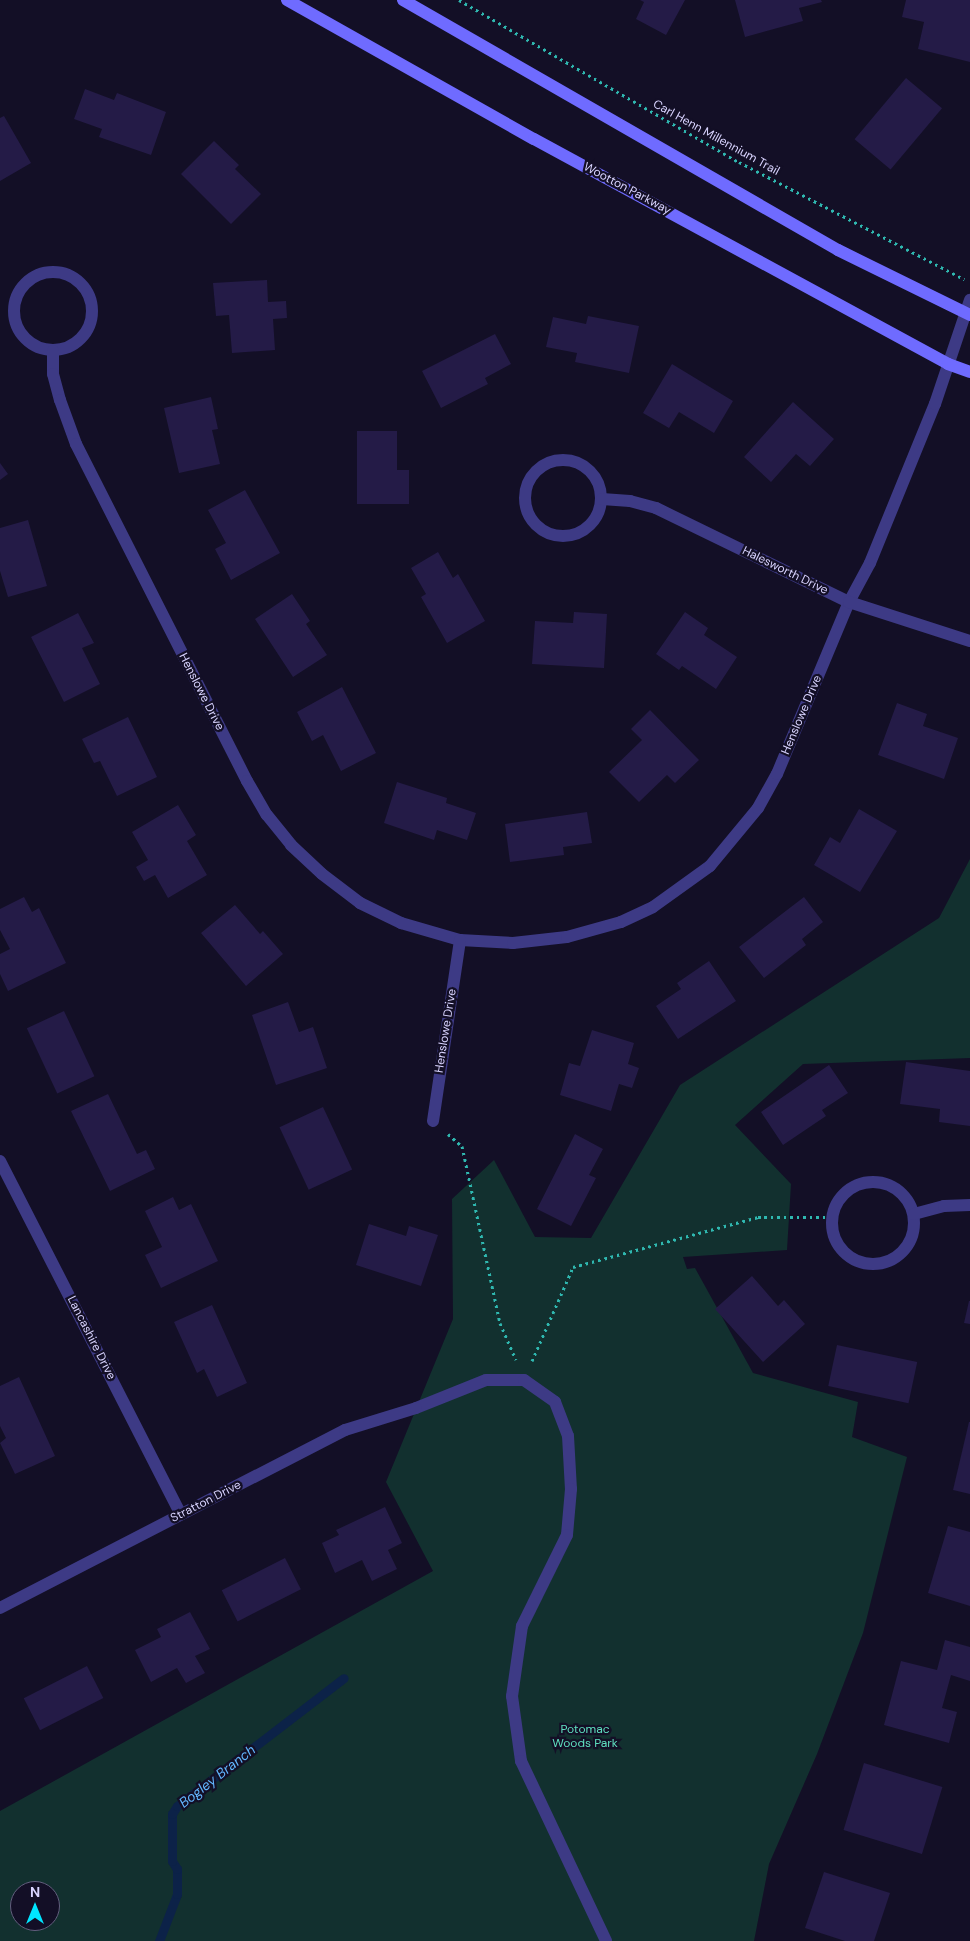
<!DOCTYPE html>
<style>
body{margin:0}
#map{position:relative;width:970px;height:1941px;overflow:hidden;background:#130f26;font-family:"DM Sans",sans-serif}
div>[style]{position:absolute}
.green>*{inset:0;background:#12302f}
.stream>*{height:9px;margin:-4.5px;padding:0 4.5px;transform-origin:4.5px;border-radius:4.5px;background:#0c2248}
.building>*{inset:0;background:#241b47;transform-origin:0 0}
.path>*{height:3px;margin-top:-1.5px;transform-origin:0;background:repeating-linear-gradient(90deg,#2fb8b0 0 2.5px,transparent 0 6.5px)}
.lane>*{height:12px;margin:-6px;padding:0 6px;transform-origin:6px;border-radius:6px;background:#3d3a85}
.street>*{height:12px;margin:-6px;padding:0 6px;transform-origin:6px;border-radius:6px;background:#3d3a85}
.street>.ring{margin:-6px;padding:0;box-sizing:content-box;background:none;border:12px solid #3d3a85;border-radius:50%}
.secondary>*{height:12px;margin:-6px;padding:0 6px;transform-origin:6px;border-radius:6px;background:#6f6bff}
span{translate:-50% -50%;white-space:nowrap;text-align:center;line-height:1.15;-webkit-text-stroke:4.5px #130f26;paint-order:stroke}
.street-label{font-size:12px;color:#d9d4ff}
.park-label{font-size:12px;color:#5fe0c0}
.water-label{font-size:14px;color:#62b6ff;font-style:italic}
.north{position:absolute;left:10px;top:1881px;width:50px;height:50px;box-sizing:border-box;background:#130f26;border:1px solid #625e7d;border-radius:50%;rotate:0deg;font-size:14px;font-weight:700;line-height:20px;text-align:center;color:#d9d4ff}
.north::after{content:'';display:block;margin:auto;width:18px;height:22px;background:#00e5ff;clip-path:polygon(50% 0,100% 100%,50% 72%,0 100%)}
</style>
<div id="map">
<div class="green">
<div style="clip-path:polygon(evenodd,970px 859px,970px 1058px,803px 1064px,735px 1125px,791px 1184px,787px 1250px,683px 1257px,687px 1269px,695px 1268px,753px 1373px,858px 1402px,852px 1437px,907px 1457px,863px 1633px,817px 1754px,769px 1864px,754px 1941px,0 1941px,0 1811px,433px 1571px,386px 1482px,453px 1319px,452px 1199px,494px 1160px,535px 1237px,591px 1238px,680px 1085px,939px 918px,970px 859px,20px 1891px,50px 1891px,50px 1921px,20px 1921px,20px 1891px)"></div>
</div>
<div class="stream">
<div style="left:159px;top:1941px;width:50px;rotate:-69deg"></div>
<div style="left:177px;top:1894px;width:25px;rotate:-90deg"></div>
<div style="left:177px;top:1869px;width:9px;rotate:-122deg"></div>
<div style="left:172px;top:1861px;width:47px;rotate:-90deg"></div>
<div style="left:172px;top:1814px;width:9px;rotate:-58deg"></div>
<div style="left:177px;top:1806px;width:210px;rotate:-37.5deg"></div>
</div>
<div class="building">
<div style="clip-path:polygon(640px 0,685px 0,666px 35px,636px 19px,644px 2px)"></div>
<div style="clip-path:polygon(735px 0,821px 0,822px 2px,799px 8px,803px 21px,745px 37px)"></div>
<div style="clip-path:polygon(906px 0,970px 0,970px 62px,918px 49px,924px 22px,902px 17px)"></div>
<div style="left:906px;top:78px;width:47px;height:80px;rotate:40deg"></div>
<div style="clip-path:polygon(85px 89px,114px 100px,117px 93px,166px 112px,151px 155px,99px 137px,102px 129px,74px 119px)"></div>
<div style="clip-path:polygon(4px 116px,31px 163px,0 181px,0 118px)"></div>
<div style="clip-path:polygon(214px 141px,239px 165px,235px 169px,261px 194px,231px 224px,181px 174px)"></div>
<div style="clip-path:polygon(267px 280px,268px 302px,286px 301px,287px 318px,273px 319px,275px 350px,232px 353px,229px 315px,216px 316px,213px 283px)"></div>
<div style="clip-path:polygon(588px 316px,639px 326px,629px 373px,575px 362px,577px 353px,546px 347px,553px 317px,586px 324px)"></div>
<div style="clip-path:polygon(495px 334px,511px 364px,485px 378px,488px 384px,441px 408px,422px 371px)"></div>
<div style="clip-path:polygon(672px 364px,733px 401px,714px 433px,679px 412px,669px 428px,643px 413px)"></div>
<div style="clip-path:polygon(211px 397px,218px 429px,212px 430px,220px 464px,179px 473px,164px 408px)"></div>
<div style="clip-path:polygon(793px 402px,834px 439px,810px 466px,796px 454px,771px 482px,744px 457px)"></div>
<div style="clip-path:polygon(357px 431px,397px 431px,397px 470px,409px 470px,409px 504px,357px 504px)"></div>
<div style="clip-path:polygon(0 463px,8px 474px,0 480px)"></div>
<div style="clip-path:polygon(245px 490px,280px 553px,231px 580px,215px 549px,226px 543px,208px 510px)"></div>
<div style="clip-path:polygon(28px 520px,47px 586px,8px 597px,0 571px,0 528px)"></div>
<div style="clip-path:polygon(438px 552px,453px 578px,458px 574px,485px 621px,447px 643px,421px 597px,426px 594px,411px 568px)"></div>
<div style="clip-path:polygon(292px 594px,310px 621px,306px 624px,327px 655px,293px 677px,255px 619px)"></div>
<div style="clip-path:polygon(574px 612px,607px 614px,604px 668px,532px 664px,535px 621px,573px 623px)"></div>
<div style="clip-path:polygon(685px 612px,708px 628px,704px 635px,737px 657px,716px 689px,682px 666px,679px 670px,656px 654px)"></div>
<div style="clip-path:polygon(78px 613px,94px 643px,82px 648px,100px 684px,64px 702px,31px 637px)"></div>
<div style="clip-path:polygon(342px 687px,376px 753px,341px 771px,323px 735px,312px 741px,297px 712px)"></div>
<div style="clip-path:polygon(897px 703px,927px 714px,923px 726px,958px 738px,944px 779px,878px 755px)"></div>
<div style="clip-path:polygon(650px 710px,699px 760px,675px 783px,667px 775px,639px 802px,609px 772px,642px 740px,631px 729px)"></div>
<div style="clip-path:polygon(128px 717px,157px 777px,117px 796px,100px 761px,94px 763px,82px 739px)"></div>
<div style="clip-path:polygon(397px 782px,447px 798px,446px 803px,476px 813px,467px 840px,437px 830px,434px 840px,384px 823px)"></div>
<div style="clip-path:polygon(178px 805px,196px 835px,187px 841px,207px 875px,168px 898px,155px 875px,144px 881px,136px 867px,148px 860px,132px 832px)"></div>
<div style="clip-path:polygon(859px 809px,897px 831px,860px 892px,814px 865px,830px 837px,840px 843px)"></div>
<div style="clip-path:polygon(587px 812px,592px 843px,563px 847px,564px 855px,510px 862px,505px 824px)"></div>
<div style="clip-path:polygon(24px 897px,32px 912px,39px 908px,66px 963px,8px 991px,0 974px,0 954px,10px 949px,0 930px,0 909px)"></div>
<div style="clip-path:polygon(804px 897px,823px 922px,802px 939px,806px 945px,764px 978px,739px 947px)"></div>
<div style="clip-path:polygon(235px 905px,260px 934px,263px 931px,283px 954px,246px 986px,201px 933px)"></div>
<div style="clip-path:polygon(709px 961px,736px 1001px,678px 1039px,656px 1006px,681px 989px,677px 983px)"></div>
<div style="clip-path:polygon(288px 1002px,299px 1032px,313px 1027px,327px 1068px,276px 1085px,252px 1015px)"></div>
<div style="left:64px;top:1011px;width:72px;height:41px;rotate:65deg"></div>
<div style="clip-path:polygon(592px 1030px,634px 1043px,628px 1064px,639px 1068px,632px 1088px,619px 1084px,611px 1111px,560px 1095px,569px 1063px,580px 1066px)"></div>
<div style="clip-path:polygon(906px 1062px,970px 1071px,970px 1126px,939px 1122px,940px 1109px,900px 1104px)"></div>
<div style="clip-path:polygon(829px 1065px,848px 1093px,822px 1110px,826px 1116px,783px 1145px,761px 1112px)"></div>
<div style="clip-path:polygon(108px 1094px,137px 1154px,146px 1150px,155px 1169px,110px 1191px,71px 1111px)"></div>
<div style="left:323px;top:1107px;width:69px;height:48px;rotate:65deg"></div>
<div style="clip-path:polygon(575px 1134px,603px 1149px,589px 1175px,596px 1178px,571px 1226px,537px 1209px)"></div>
<div style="clip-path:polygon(173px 1197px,179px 1210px,191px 1204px,218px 1261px,161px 1288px,145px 1255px,162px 1247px,145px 1211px)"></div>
<div style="clip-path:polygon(369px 1224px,406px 1236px,409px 1226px,438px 1235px,421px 1286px,356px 1265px)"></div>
<div style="clip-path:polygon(752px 1276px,778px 1306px,784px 1300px,805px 1324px,763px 1362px,715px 1309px)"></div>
<div style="clip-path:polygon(969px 1301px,970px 1301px,970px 1324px,964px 1323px)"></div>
<div style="clip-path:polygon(212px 1305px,247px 1383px,217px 1397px,204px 1369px,197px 1373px,174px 1322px)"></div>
<div style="left:837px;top:1345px;width:82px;height:42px;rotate:12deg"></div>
<div style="clip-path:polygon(19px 1377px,55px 1456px,15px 1474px,0 1443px,6px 1438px,0 1426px,0 1386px)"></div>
<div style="clip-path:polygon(969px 1422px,970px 1422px,970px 1494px,953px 1490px)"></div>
<div style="clip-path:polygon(385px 1507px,402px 1543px,388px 1550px,397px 1569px,372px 1581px,362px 1560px,335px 1573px,322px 1543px,339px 1535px,336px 1530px)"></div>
<div style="clip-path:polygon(948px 1526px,970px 1532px,970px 1606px,928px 1593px)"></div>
<div style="left:285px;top:1558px;width:35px;height:71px;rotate:63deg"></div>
<div style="clip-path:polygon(190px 1612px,210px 1649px,195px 1656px,205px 1673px,186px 1683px,177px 1668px,151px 1682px,135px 1650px,161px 1637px,157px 1629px)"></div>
<div style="clip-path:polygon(945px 1640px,970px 1647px,970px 1681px,951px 1675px,942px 1708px,957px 1712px,949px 1743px,884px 1725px,901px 1661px,937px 1670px)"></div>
<div style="left:87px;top:1666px;width:36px;height:71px;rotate:63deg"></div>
<div style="left:864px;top:1763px;width:82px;height:70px;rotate:17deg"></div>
<div style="clip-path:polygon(824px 1872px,890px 1893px,874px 1941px,845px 1941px,805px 1928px)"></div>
</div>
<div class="path">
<div style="left:459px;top:0;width:323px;rotate:30.1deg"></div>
<div style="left:739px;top:162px;width:254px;rotate:27.5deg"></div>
<div style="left:448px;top:1134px;width:18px;rotate:41deg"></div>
<div style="left:462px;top:1146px;width:181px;rotate:77.9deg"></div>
<div style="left:500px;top:1323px;width:40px;rotate:66.6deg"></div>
<div style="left:532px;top:1361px;width:103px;rotate:-66.4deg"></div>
<div style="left:573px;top:1267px;width:192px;rotate:-15.1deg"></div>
<div style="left:758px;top:1217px;width:74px"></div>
</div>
<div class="lane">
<div style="left:416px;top:1408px;width:75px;rotate:-21.8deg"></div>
<div style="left:486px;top:1380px;width:38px"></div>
<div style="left:524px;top:1380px;width:38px;rotate:35deg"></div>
<div style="left:555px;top:1402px;width:36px;rotate:69deg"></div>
<div style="left:568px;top:1436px;width:53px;rotate:86.8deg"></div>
<div style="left:571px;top:1489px;width:46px;rotate:95deg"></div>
<div style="left:567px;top:1535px;width:102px;rotate:116.3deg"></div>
<div style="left:522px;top:1626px;width:71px;rotate:98.1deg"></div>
<div style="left:512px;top:1696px;width:66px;rotate:82.1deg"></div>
<div style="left:521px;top:1761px;width:199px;rotate:64.7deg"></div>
</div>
<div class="street">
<div class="ring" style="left:14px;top:272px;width:66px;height:66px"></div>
<div style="left:53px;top:351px;width:23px;rotate:90deg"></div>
<div style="left:53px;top:374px;width:27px;rotate:75deg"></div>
<div style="left:60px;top:400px;width:47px;rotate:70deg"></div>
<div style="left:76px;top:444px;width:378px;rotate:63.1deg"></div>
<div style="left:247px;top:781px;width:39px;rotate:60deg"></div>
<div style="left:267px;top:815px;width:38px;rotate:51deg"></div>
<div style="left:291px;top:845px;width:42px;rotate:43.1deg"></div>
<div style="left:322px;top:874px;width:48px;rotate:37.3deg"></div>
<div style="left:360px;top:903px;width:46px;rotate:26deg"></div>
<div style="left:401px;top:923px;width:61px;rotate:16.1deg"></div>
<div style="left:460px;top:940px;width:53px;rotate:3.2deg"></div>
<div style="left:513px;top:943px;width:54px;rotate:-6.3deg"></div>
<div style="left:567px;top:937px;width:56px;rotate:-15.5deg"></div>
<div style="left:621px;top:922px;width:35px;rotate:-25deg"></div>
<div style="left:653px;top:907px;width:70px;rotate:-35.7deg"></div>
<div style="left:710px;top:866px;width:75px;rotate:-50.4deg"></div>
<div style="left:758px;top:808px;width:39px;rotate:-61deg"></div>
<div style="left:777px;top:774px;width:186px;rotate:-67.3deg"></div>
<div style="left:849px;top:602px;width:44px;rotate:-61.7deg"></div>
<div style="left:870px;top:563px;width:172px;rotate:-67.8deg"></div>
<div style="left:935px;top:404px;width:110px;rotate:-71.4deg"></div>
<div class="ring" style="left:525px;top:460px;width:64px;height:64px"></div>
<div style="left:602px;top:499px;width:28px;rotate:4deg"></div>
<div style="left:630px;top:501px;width:27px;rotate:15deg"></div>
<div style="left:656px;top:508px;width:215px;rotate:26deg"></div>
<div style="left:849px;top:602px;width:127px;rotate:17.9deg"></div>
<div style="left:433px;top:1121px;width:183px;rotate:-81.5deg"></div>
<div style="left:0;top:1161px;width:397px;rotate:62.9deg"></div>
<div class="ring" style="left:832px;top:1182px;width:70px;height:70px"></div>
<div style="left:914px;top:1214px;width:31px;rotate:-15deg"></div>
<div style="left:944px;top:1206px;width:26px;rotate:-2deg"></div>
<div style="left:0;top:1608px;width:388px;rotate:-27.3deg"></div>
<div style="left:345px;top:1430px;width:74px;rotate:-17.2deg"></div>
</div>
<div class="secondary">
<div style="left:287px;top:0;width:283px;rotate:29.4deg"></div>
<div style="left:534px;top:139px;width:471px;rotate:28.5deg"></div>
<div style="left:948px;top:364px;width:23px;rotate:20deg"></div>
<div style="left:403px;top:0;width:502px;rotate:29.89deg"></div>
<div style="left:838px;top:250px;width:147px;rotate:26.2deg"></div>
</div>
<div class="street-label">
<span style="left:716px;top:138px;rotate:29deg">Carl Henn Millennium Trail</span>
<span style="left:627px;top:189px;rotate:28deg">Wootton Parkway</span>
<span style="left:785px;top:571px;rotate:26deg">Halesworth Drive</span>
<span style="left:201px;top:692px;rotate:63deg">Henslowe Drive</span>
<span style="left:802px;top:715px;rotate:-67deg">Henslowe Drive</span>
<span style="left:446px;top:1031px;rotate:-81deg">Henslowe Drive</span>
<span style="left:91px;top:1338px;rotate:63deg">Lancashire Drive</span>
<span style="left:206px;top:1502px;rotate:-27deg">Stratton Drive</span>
</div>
<div class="park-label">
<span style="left:585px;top:1737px">Potomac<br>Woods Park</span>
</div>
<div class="water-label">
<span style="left:217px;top:1776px;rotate:-38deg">Bogley Branch</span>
</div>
<div class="north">N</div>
</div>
